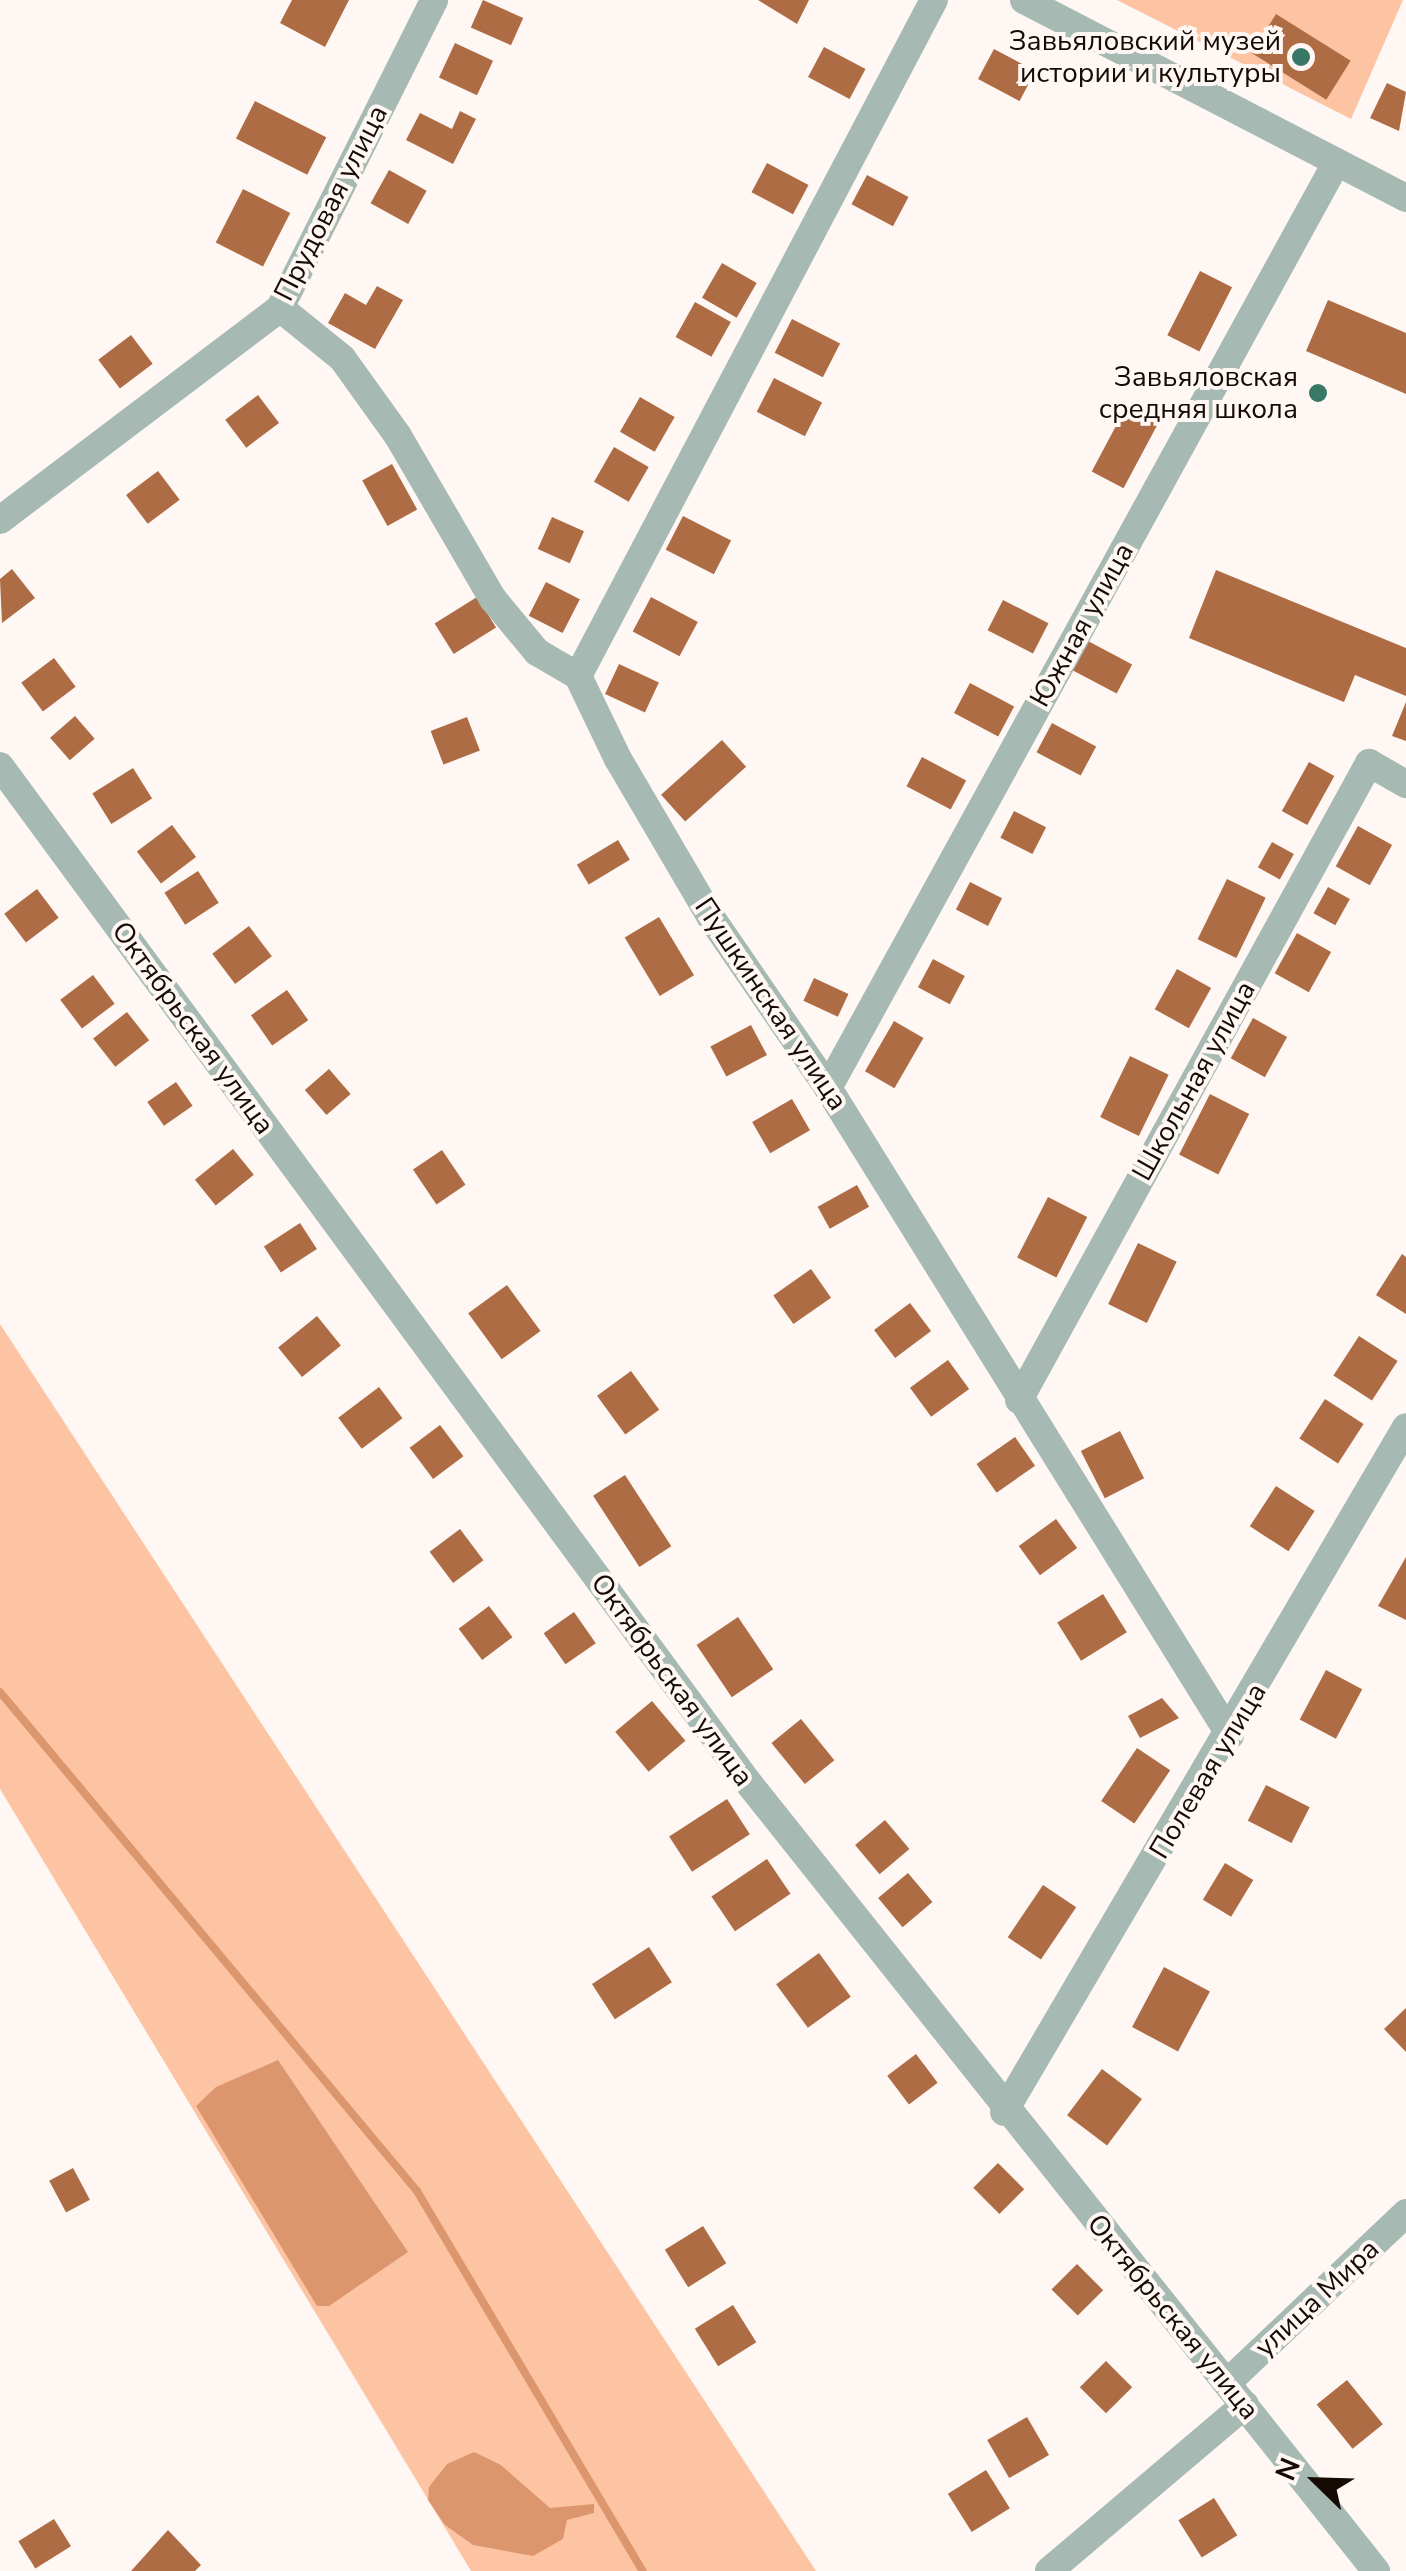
<!DOCTYPE html>
<meta charset="utf-8">
<style>
body{margin:0}
#map{position:relative;width:1406px;height:2571px;overflow:hidden;background:#fef7f3;font-family:"Nunito Sans",sans-serif}
div>[style]{position:absolute}
.green>*{inset:0;background:#fdc4a4}
.water>*{inset:0;background:#dc966d}
.stream>*{height:8px;margin:-4px;padding:0 4px;transform-origin:4px;border-radius:4px;background:#dc966d}
.building>*{inset:0;background:#ae6c44;transform-origin:0 0}
.minor>*{height:28px;margin:-14px;padding:0 14px;transform-origin:14px;border-radius:14px;background:#a6b9b3}
.dots>*{width:28px;height:28px;translate:-50% -50%;box-sizing:border-box;border:5px solid #fef7f3;border-radius:50%}
span{translate:-50% -50%;white-space:nowrap;text-align:center;line-height:1.15;-webkit-text-stroke:8px #fef7f3;paint-order:stroke}
.poi-label{font-size:28px;color:#150a04}
.right{translate:-100% -50%;text-align:right}
.street-label{font-size:28px;color:#150a04}
.north{position:absolute;left:1266px;top:2431px;width:100px;height:100px;-webkit-text-stroke:8px #fef7f3;paint-order:stroke;rotate:293deg;font-size:28px;font-weight:700;line-height:40px;text-align:center;color:#150a04}
.north::after{content:'';display:block;margin:auto;width:35px;height:45px;background:#150a04;clip-path:polygon(50% 0,100% 100%,50% 72%,0 100%)}
</style>
<div id="map">
<div class="green">
<div style="clip-path:polygon(1117px 0,1403px 0,1351px 119px)"></div>
<div style="clip-path:polygon(0 1324px,816px 2571px,471px 2571px,0 1789px)"></div>
</div>
<div class="water">
<div style="clip-path:polygon(278px 2060px,408px 2252px,329px 2306px,317px 2306px,196px 2106px,216px 2087px)"></div>
<div style="clip-path:polygon(474px 2452px,501px 2465px,550px 2508px,594px 2504px,594px 2513px,567px 2520px,563px 2539px,533px 2556px,473px 2545px,445px 2525px,428px 2500px,429px 2487px,447px 2464px)"></div>
</div>
<div class="stream">
<div style="left:0;top:1692px;width:650px;rotate:50.12deg"></div>
<div style="left:417px;top:2191px;width:442px;rotate:59.3deg"></div>
</div>
<div class="building">
<div style="clip-path:polygon(292px 0,349px 0,325px 47px,280px 23px)"></div>
<div style="left:483px;top:0;width:44px;height:30px;rotate:24deg"></div>
<div style="clip-path:polygon(758px 0,809px 0,797px 24px)"></div>
<div style="left:1276px;top:14px;width:88px;height:46px;rotate:32deg"></div>
<div style="left:455px;top:43px;width:42px;height:38px;rotate:25deg"></div>
<div style="left:824px;top:47px;width:47px;height:34px;rotate:28deg"></div>
<div style="left:994px;top:49px;width:47px;height:34px;rotate:28deg"></div>
<div style="clip-path:polygon(1387px 83px,1406px 92px,1399px 131px,1370px 118px)"></div>
<div style="left:255px;top:101px;width:80px;height:42px;rotate:27deg"></div>
<div style="clip-path:polygon(460px 111px,476px 119px,453px 164px,406px 140px,420px 113px,452px 129px)"></div>
<div style="left:767px;top:163px;width:47px;height:33px;rotate:28deg"></div>
<div style="left:389px;top:170px;width:43px;height:38px;rotate:29deg"></div>
<div style="left:867px;top:175px;width:47px;height:33px;rotate:28deg"></div>
<div style="left:243px;top:189px;width:53px;height:60px;rotate:27deg"></div>
<div style="left:722px;top:263px;width:40px;height:40px;rotate:30deg"></div>
<div style="left:1200px;top:271px;width:36px;height:72px;rotate:27deg"></div>
<div style="clip-path:polygon(377px 286px,403px 300px,375px 349px,328px 323px,345px 293px,366px 305px)"></div>
<div style="clip-path:polygon(1328px 300px,1406px 333px,1406px 394px,1306px 351px)"></div>
<div style="left:695px;top:302px;width:41px;height:40px;rotate:29deg"></div>
<div style="left:792px;top:319px;width:54px;height:38px;rotate:27deg"></div>
<div style="left:131px;top:335px;width:36px;height:41px;rotate:53deg"></div>
<div style="left:774px;top:378px;width:54px;height:38px;rotate:27deg"></div>
<div style="left:258px;top:395px;width:35px;height:41px;rotate:53deg"></div>
<div style="left:640px;top:397px;width:40px;height:40px;rotate:30deg"></div>
<div style="left:1126px;top:407px;width:36px;height:73px;rotate:28deg"></div>
<div style="left:614px;top:447px;width:40px;height:40px;rotate:30deg"></div>
<div style="left:392px;top:464px;width:52px;height:34px;rotate:61deg"></div>
<div style="left:158px;top:471px;width:36px;height:40px;rotate:53deg"></div>
<div style="left:683px;top:516px;width:54px;height:38px;rotate:27deg"></div>
<div style="left:552px;top:517px;width:35px;height:35px;rotate:24deg"></div>
<div style="clip-path:polygon(12px 569px,35px 598px,2px 623px,0 579px)"></div>
<div style="clip-path:polygon(1216px 570px,1406px 648px,1406px 696px,1355px 675px,1344px 702px,1189px 638px)"></div>
<div style="left:546px;top:582px;width:38px;height:38px;rotate:27deg"></div>
<div style="left:477px;top:597px;width:36px;height:50px;rotate:58deg"></div>
<div style="left:651px;top:597px;width:53px;height:39px;rotate:28deg"></div>
<div style="left:1003px;top:600px;width:51px;height:34px;rotate:27deg"></div>
<div style="left:1088px;top:641px;width:50px;height:33px;rotate:28deg"></div>
<div style="left:54px;top:658px;width:36px;height:41px;rotate:53deg"></div>
<div style="left:619px;top:664px;width:44px;height:33px;rotate:25deg"></div>
<div style="left:970px;top:683px;width:50px;height:34px;rotate:28deg"></div>
<div style="clip-path:polygon(1406px 702px,1406px 741px,1392px 736px)"></div>
<div style="left:75px;top:716px;width:30px;height:33px;rotate:49deg"></div>
<div style="left:467px;top:717px;width:36px;height:39px;rotate:69deg"></div>
<div style="left:1052px;top:723px;width:50px;height:33px;rotate:28deg"></div>
<div style="left:722px;top:740px;width:36px;height:82px;rotate:48deg"></div>
<div style="left:922px;top:757px;width:50px;height:33px;rotate:28deg"></div>
<div style="left:1309px;top:762px;width:29px;height:56px;rotate:29deg"></div>
<div style="left:133px;top:768px;width:36px;height:48px;rotate:58deg"></div>
<div style="left:1014px;top:811px;width:36px;height:30px;rotate:27deg"></div>
<div style="left:172px;top:825px;width:40px;height:44px;rotate:53deg"></div>
<div style="left:1358px;top:826px;width:39px;height:46px;rotate:29deg"></div>
<div style="left:618px;top:840px;width:23px;height:48px;rotate:59deg"></div>
<div style="left:1272px;top:842px;width:25px;height:29px;rotate:29deg"></div>
<div style="left:198px;top:871px;width:38px;height:40px;rotate:57deg"></div>
<div style="left:1227px;top:879px;width:43px;height:67px;rotate:26deg"></div>
<div style="left:970px;top:882px;width:36px;height:31px;rotate:27deg"></div>
<div style="left:1328px;top:887px;width:25px;height:30px;rotate:29deg"></div>
<div style="left:37px;top:889px;width:36px;height:41px;rotate:53deg"></div>
<div style="left:659px;top:917px;width:68px;height:40px;rotate:59deg"></div>
<div style="left:249px;top:926px;width:38px;height:46px;rotate:53deg"></div>
<div style="left:1297px;top:933px;width:39px;height:46px;rotate:29deg"></div>
<div style="left:933px;top:959px;width:36px;height:32px;rotate:28deg"></div>
<div style="left:1177px;top:969px;width:39px;height:46px;rotate:29deg"></div>
<div style="left:93px;top:975px;width:36px;height:41px;rotate:53deg"></div>
<div style="left:814px;top:978px;width:38px;height:25px;rotate:25deg"></div>
<div style="left:287px;top:990px;width:37px;height:44px;rotate:55deg"></div>
<div style="left:127px;top:1012px;width:36px;height:43px;rotate:52deg"></div>
<div style="left:1253px;top:1018px;width:39px;height:46px;rotate:29deg"></div>
<div style="left:894px;top:1021px;width:34px;height:58px;rotate:30deg"></div>
<div style="left:751px;top:1025px;width:34px;height:46px;rotate:62deg"></div>
<div style="left:1130px;top:1056px;width:43px;height:68px;rotate:26deg"></div>
<div style="left:329px;top:1069px;width:33px;height:32px;rotate:49deg"></div>
<div style="left:176px;top:1082px;width:29px;height:35px;rotate:55deg"></div>
<div style="left:1210px;top:1094px;width:44px;height:68px;rotate:27deg"></div>
<div style="left:792px;top:1099px;width:36px;height:46px;rotate:60deg"></div>
<div style="left:233px;top:1149px;width:33px;height:49px;rotate:51deg"></div>
<div style="left:442px;top:1150px;width:42px;height:35px;rotate:56deg"></div>
<div style="left:857px;top:1185px;width:25px;height:45px;rotate:61deg"></div>
<div style="left:1048px;top:1197px;width:44px;height:68px;rotate:27deg"></div>
<div style="left:300px;top:1223px;width:31px;height:43px;rotate:57deg"></div>
<div style="left:1138px;top:1243px;width:43px;height:68px;rotate:26deg"></div>
<div style="clip-path:polygon(1402px 1254px,1406px 1257px,1406px 1314px,1376px 1295px)"></div>
<div style="left:811px;top:1269px;width:35px;height:46px;rotate:55deg"></div>
<div style="left:507px;top:1285px;width:57px;height:48px;rotate:54deg"></div>
<div style="left:910px;top:1303px;width:35px;height:45px;rotate:53deg"></div>
<div style="left:317px;top:1316px;width:38px;height:50px;rotate:51deg"></div>
<div style="left:1359px;top:1336px;width:46px;height:47px;rotate:33deg"></div>
<div style="left:948px;top:1360px;width:36px;height:47px;rotate:54deg"></div>
<div style="left:631px;top:1371px;width:48px;height:42px;rotate:54deg"></div>
<div style="left:379px;top:1387px;width:39px;height:51px;rotate:53deg"></div>
<div style="left:1325px;top:1399px;width:46px;height:47px;rotate:33deg"></div>
<div style="left:440px;top:1425px;width:39px;height:38px;rotate:53deg"></div>
<div style="left:1120px;top:1431px;width:53px;height:44px;rotate:63deg"></div>
<div style="left:1015px;top:1437px;width:35px;height:47px;rotate:55deg"></div>
<div style="left:625px;top:1475px;width:85px;height:38px;rotate:57deg"></div>
<div style="left:1276px;top:1486px;width:46px;height:48px;rotate:33deg"></div>
<div style="left:1056px;top:1519px;width:36px;height:46px;rotate:54deg"></div>
<div style="left:460px;top:1529px;width:39px;height:38px;rotate:53deg"></div>
<div style="clip-path:polygon(1406px 1557px,1406px 1620px,1378px 1606px)"></div>
<div style="left:1103px;top:1594px;width:45px;height:54px;rotate:58deg"></div>
<div style="left:489px;top:1606px;width:39px;height:38px;rotate:53deg"></div>
<div style="left:574px;top:1612px;width:38px;height:37px;rotate:55deg"></div>
<div style="left:738px;top:1617px;width:63px;height:50px;rotate:56deg"></div>
<div style="left:1326px;top:1670px;width:41px;height:56px;rotate:28deg"></div>
<div style="clip-path:polygon(1162px 1698px,1179px 1718px,1140px 1738px,1128px 1716px)"></div>
<div style="left:652px;top:1701px;width:52px;height:48px;rotate:50deg"></div>
<div style="left:801px;top:1719px;width:53px;height:38px;rotate:51deg"></div>
<div style="left:1137px;top:1748px;width:40px;height:64px;rotate:34deg"></div>
<div style="left:1266px;top:1785px;width:49px;height:40px;rotate:27deg"></div>
<div style="left:727px;top:1799px;width:42px;height:69px;rotate:57deg"></div>
<div style="left:885px;top:1820px;width:38px;height:39px;rotate:50deg"></div>
<div style="left:767px;top:1859px;width:42px;height:67px;rotate:56deg"></div>
<div style="left:1225px;top:1863px;width:33px;height:43px;rotate:31deg"></div>
<div style="left:908px;top:1873px;width:38px;height:39px;rotate:50deg"></div>
<div style="left:1043px;top:1885px;width:40px;height:63px;rotate:34deg"></div>
<div style="left:649px;top:1947px;width:42px;height:68px;rotate:57deg"></div>
<div style="left:819px;top:1953px;width:54px;height:53px;rotate:54deg"></div>
<div style="left:1164px;top:1967px;width:52px;height:68px;rotate:28deg"></div>
<div style="clip-path:polygon(1406px 2008px,1406px 2052px,1384px 2029px)"></div>
<div style="left:916px;top:2054px;width:36px;height:36px;rotate:53deg"></div>
<div style="left:1102px;top:2069px;width:50px;height:58px;rotate:37deg"></div>
<div style="left:998px;top:2163px;width:37px;height:35px;rotate:45deg"></div>
<div style="left:73px;top:2168px;width:36px;height:27px;rotate:62deg"></div>
<div style="left:703px;top:2226px;width:44px;height:45px;rotate:58deg"></div>
<div style="left:1077px;top:2264px;width:37px;height:36px;rotate:45deg"></div>
<div style="left:733px;top:2305px;width:44px;height:45px;rotate:58deg"></div>
<div style="left:1106px;top:2361px;width:37px;height:37px;rotate:45deg"></div>
<div style="left:1347px;top:2380px;width:57px;height:39px;rotate:51deg"></div>
<div style="left:1027px;top:2417px;width:44px;height:46px;rotate:60deg"></div>
<div style="left:986px;top:2470px;width:45px;height:45px;rotate:58deg"></div>
<div style="left:1214px;top:2498px;width:44px;height:42px;rotate:58deg"></div>
<div style="left:54px;top:2519px;width:32px;height:42px;rotate:58deg"></div>
<div style="clip-path:polygon(168px 2530px,201px 2565px,195px 2571px,131px 2571px)"></div>
</div>
<div class="minor">
<div style="left:1024px;top:0;width:430px;rotate:27.4deg"></div>
<div style="left:280px;top:308px;width:80px;rotate:38.9deg"></div>
<div style="left:342px;top:358px;width:96px;rotate:54.3deg"></div>
<div style="left:398px;top:436px;width:189px;rotate:59.8deg"></div>
<div style="left:493px;top:599px;width:69px;rotate:50.3deg"></div>
<div style="left:537px;top:652px;width:48px;rotate:30.3deg"></div>
<div style="left:578px;top:676px;width:92px;rotate:64.3deg"></div>
<div style="left:618px;top:759px;width:182px;rotate:59.6deg"></div>
<div style="left:710px;top:916px;width:209px;rotate:55.5deg"></div>
<div style="left:828px;top:1088px;width:762px;rotate:58.15deg"></div>
<div style="left:0;top:520px;width:351px;rotate:-37.1deg"></div>
<div style="left:280px;top:308px;width:344px;rotate:-63.4deg"></div>
<div style="left:578px;top:676px;width:764px;rotate:-62.23deg"></div>
<div style="left:0;top:766px;width:1260px;rotate:53.65deg"></div>
<div style="left:747px;top:1781px;width:1010px;rotate:51.47deg"></div>
<div style="left:828px;top:1088px;width:1055px;rotate:-61.22deg"></div>
<div style="left:1019px;top:1400px;width:727px;rotate:-61.21deg"></div>
<div style="left:1369px;top:763px;width:43px;rotate:29.6deg"></div>
<div style="left:1004px;top:2112px;width:794px;rotate:-59.59deg"></div>
<div style="left:1227px;top:2383px;width:247px;rotate:-43.5deg"></div>
<div style="left:1049px;top:2571px;width:257px;rotate:-40.3deg"></div>
</div>
<div class="dots">
<div style="left:1301px;top:57px;background:#377867"></div>
<div style="left:1318px;top:393px;background:#377867"></div>
</div>
<div class="poi-label">
<span class="right" style="left:1281px;top:57px">Завьяловский музей<br>истории и культуры</span>
<span class="right" style="left:1298px;top:393px">Завьяловская<br>средняя школа</span>
</div>
<div class="street-label">
<span style="left:331px;top:203px;rotate:-63deg">Прудовая улица</span>
<span style="left:1082px;top:625px;rotate:-61deg">Южная улица</span>
<span style="left:771px;top:1004px;rotate:56deg">Пушкинская улица</span>
<span style="left:193px;top:1028px;rotate:54deg">Октябрьская улица</span>
<span style="left:1194px;top:1081px;rotate:-61deg">Школьная улица</span>
<span style="left:672px;top:1680px;rotate:54deg">Октябрьская улица</span>
<span style="left:1208px;top:1771px;rotate:-59deg">Полевая улица</span>
<span style="left:1317px;top:2298px;rotate:-43deg">улица Мира</span>
<span style="left:1173px;top:2317px;rotate:51deg">Октябрьская улица</span>
</div>
<div class="north">N</div>
</div>
